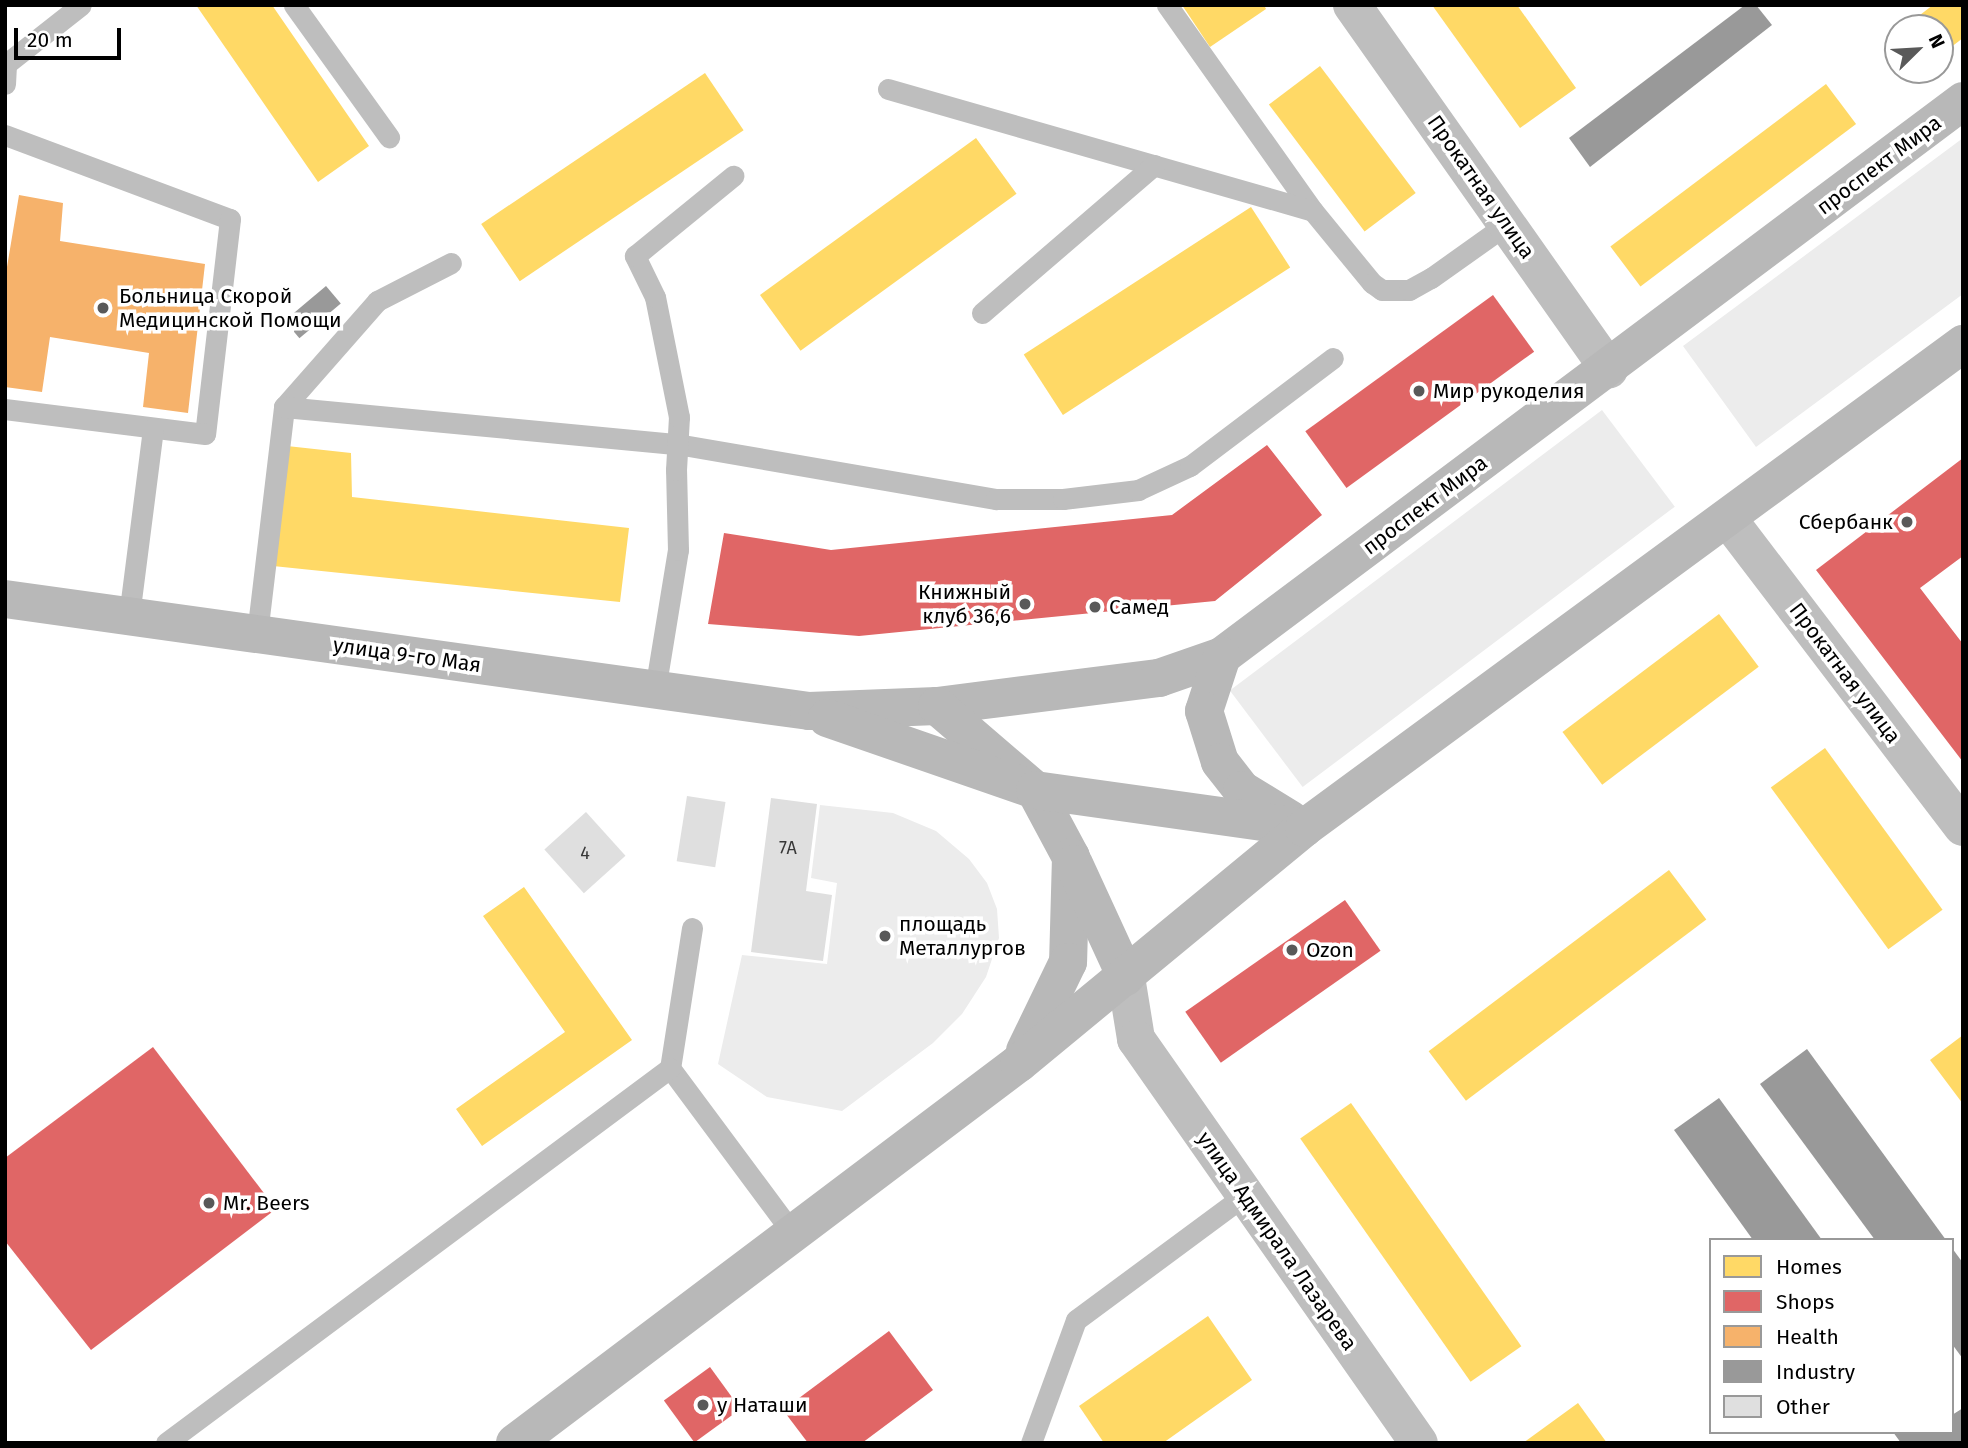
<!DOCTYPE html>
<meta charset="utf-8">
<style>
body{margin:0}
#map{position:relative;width:1968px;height:1448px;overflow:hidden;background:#fff;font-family:"Fira Sans",sans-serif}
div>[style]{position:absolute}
.green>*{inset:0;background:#ececec;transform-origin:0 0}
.homes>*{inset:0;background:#ffd966;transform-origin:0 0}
.shops>*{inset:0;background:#e06666;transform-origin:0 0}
.health>*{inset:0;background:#f6b26b}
.industry>*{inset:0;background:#999;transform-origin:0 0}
.building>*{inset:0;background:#dfdfdf;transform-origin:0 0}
.service>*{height:21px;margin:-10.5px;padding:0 10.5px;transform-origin:10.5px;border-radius:10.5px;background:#bebebe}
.minor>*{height:38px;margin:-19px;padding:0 19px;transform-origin:19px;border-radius:19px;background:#bebebe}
.tertiary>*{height:38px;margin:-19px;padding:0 19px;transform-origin:19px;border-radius:19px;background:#bebebe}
.secondary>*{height:38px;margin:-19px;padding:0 19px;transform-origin:19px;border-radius:19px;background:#b8b8b8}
.dots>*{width:19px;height:19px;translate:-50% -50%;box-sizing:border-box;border:4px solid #fff;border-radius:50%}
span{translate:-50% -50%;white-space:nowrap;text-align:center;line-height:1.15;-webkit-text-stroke:7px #fff;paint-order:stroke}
.number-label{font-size:18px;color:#383838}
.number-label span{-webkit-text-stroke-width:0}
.street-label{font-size:21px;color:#000}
.poi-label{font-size:21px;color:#000}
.left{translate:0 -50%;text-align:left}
.right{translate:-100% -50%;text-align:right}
.frame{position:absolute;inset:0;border:7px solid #000;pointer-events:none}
.legend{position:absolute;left:1709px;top:1238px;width:245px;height:196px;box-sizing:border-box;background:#fff;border:2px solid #999;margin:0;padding:9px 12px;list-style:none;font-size:21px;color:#000}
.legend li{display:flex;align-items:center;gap:14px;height:35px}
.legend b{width:35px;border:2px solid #999}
.north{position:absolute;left:1884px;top:14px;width:70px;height:70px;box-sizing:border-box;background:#fff;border:2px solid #999;border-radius:50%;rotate:66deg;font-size:19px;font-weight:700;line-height:28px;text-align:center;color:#000}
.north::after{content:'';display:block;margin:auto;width:24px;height:32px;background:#595959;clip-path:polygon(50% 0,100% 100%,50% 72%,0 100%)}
.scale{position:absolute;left:14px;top:28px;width:107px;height:32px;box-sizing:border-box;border:4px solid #000;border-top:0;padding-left:9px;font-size:21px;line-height:24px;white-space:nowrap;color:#000;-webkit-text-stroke:5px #fff;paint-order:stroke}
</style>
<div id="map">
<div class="green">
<div style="clip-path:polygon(1963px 138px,1963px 294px,1756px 447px,1683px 346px)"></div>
<div style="left:1602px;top:410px;width:121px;height:466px;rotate:53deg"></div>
<div style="clip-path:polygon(820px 805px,893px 813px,936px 831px,969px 859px,987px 883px,997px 909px,999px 938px,986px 977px,962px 1014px,933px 1043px,842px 1111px,767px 1097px,718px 1064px,742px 955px,827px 964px,837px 883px,811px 878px)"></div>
</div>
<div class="homes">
<div style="clip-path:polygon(196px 5px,272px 5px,369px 146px,318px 182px)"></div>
<div style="clip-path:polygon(1182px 5px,1264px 5px,1266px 9px,1210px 47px)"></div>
<div style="clip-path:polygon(1432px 5px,1517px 5px,1576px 88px,1520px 128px)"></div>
<div style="clip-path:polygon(1933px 5px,1963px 5px,1963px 38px,1942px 54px,1940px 28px,1923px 28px,1916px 18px)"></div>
<div style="left:1320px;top:66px;width:159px;height:64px;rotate:53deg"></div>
<div style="left:705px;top:73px;width:69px;height:270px;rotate:56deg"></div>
<div style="left:1826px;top:84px;width:50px;height:270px;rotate:53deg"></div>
<div style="left:976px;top:138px;width:69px;height:267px;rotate:54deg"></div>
<div style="left:1251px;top:207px;width:72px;height:271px;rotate:57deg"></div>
<div style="clip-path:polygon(287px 446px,351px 453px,352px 497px,629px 528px,620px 602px,273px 566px)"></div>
<div style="left:1719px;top:614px;width:66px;height:196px;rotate:53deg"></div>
<div style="left:1825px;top:748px;width:200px;height:67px;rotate:54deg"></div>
<div style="left:1669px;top:870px;width:62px;height:301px;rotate:53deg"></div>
<div style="clip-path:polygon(524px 887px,632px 1040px,482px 1146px,456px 1109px,565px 1032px,483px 916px)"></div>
<div style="clip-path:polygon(1963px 1035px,1963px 1104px,1930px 1060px)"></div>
<div style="left:1351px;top:1103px;width:297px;height:62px;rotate:55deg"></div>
<div style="clip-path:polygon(1208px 1316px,1252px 1380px,1163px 1443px,1104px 1443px,1079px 1406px)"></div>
<div style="clip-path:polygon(1578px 1403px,1607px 1443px,1523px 1443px)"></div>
</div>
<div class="shops">
<div style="left:1493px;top:295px;width:70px;height:232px;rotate:54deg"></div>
<div style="clip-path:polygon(1267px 445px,1322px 515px,1215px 601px,859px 636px,708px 624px,724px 533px,831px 550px,1172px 515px)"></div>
<div style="clip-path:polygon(1963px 458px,1963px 556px,1920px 588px,1963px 644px,1963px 762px,1816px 570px)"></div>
<div style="left:1345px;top:900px;width:62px;height:195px;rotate:55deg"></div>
<div style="clip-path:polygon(153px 1047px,276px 1209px,91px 1350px,5px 1241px,5px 1158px)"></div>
<div style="clip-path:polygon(889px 1331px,933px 1390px,862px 1443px,808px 1443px,783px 1410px)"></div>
<div style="left:710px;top:1367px;width:52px;height:57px;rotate:54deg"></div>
</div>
<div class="health">
<div style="clip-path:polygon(19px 195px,63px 203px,60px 241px,205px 264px,188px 413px,143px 407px,149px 353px,50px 337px,42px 392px,5px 387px,5px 279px)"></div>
</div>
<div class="industry">
<div style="clip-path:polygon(1745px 5px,1756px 5px,1772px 25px,1590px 167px,1569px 138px)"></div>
<div style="left:326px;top:286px;width:23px;height:54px;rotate:50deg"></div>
<div style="clip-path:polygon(1807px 1049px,1946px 1240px,1875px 1240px,1760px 1084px)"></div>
<div style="clip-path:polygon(1719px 1098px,1822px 1240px,1753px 1240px,1674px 1130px)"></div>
<div style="clip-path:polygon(1952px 1248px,1963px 1263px,1963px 1359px,1952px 1344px)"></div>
<div style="clip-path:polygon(1963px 1408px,1963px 1443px,1901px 1443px,1893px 1432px,1952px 1432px,1952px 1415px)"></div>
</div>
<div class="building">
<div style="left:687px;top:796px;width:39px;height:66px;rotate:9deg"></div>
<div style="clip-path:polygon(771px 798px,817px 804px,806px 891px,832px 895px,823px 961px,751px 952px)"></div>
<div style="left:586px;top:812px;width:59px;height:56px;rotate:48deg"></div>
</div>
<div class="service">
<div style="left:294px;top:5px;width:163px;rotate:54.3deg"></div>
<div style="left:1167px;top:5px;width:252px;rotate:54.7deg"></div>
<div style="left:1313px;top:211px;width:93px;rotate:50.7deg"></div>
<div style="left:1372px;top:283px;width:12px;rotate:35deg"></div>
<div style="left:1382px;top:290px;width:27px"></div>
<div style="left:1409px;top:290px;width:25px;rotate:-29deg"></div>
<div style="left:1431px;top:278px;width:93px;rotate:-35.4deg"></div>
<div style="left:5px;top:84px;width:20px;rotate:-87deg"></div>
<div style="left:6px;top:64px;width:95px;rotate:-38.2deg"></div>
<div style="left:888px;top:89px;width:442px;rotate:16deg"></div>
<div style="left:5px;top:135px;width:240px;rotate:20.5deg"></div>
<div style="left:230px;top:219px;width:216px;rotate:96.6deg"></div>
<div style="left:205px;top:434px;width:202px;rotate:-172.9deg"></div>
<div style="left:982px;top:313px;width:227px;rotate:-40.7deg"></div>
<div style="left:284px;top:407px;width:141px;rotate:-48.7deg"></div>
<div style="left:377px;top:301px;width:83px;rotate:-27.2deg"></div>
<div style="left:129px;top:616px;width:189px;rotate:-82.7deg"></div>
<div style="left:257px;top:634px;width:229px;rotate:-83.2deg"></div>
<div style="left:284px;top:407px;width:395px;rotate:5.4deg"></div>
<div style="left:677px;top:444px;width:324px;rotate:9.8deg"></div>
<div style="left:996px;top:499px;width:67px"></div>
<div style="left:1063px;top:499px;width:76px;rotate:-6.8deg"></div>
<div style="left:1138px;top:490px;width:57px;rotate:-24.8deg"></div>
<div style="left:1190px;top:466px;width:179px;rotate:-37.1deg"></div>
<div style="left:655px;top:690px;width:142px;rotate:-80.7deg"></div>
<div style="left:678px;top:550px;width:80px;rotate:-91.4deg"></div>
<div style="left:676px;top:470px;width:53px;rotate:-86.8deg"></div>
<div style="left:679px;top:417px;width:122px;rotate:-101.3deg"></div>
<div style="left:655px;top:297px;width:46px;rotate:-116deg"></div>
<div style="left:635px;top:256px;width:127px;rotate:-39.2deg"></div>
<div style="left:692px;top:928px;width:142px;rotate:98.9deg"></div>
<div style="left:670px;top:1068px;width:204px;rotate:53.4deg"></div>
<div style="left:166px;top:1443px;width:628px;rotate:-36.65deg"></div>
<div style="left:1031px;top:1443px;width:131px;rotate:-69.9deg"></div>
<div style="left:1076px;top:1320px;width:210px;rotate:-36.5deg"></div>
</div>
<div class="minor">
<div style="left:1352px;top:5px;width:446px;rotate:54.8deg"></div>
<div style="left:1728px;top:519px;width:387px;rotate:52.7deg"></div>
</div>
<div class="tertiary">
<div style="left:1126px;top:977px;width:63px;rotate:80.8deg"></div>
<div style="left:1136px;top:1039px;width:493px;rotate:55deg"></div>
</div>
<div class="secondary">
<div style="left:5px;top:599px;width:812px;rotate:7.93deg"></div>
<div style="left:809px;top:711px;width:128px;rotate:-2.2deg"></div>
<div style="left:937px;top:706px;width:224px;rotate:-7.2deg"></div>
<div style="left:1159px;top:678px;width:67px;rotate:-19.2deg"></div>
<div style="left:1222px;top:656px;width:926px;rotate:-36.83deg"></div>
<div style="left:1222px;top:656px;width:58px;rotate:108.1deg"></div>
<div style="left:1204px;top:711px;width:53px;rotate:72.6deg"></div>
<div style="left:1220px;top:762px;width:36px;rotate:52deg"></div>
<div style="left:1242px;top:790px;width:57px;rotate:31.5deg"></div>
<div style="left:937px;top:706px;width:129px;rotate:40.6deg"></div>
<div style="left:1035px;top:790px;width:76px;rotate:61.8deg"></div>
<div style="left:1071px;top:857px;width:105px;rotate:91.6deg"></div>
<div style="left:1068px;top:962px;width:99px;rotate:115.8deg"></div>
<div style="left:827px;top:718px;width:220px;rotate:19.1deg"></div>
<div style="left:1035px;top:790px;width:272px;rotate:8deg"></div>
<div style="left:1074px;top:864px;width:124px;rotate:65.3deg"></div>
<div style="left:515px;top:1443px;width:631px;rotate:-37.02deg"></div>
<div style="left:1019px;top:1063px;width:369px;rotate:-39.5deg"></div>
<div style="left:1304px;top:828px;width:818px;rotate:-36.3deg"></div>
</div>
<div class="dots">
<div style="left:103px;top:308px;background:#595959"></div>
<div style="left:1419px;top:391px;background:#595959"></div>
<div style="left:1907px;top:522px;background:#595959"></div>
<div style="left:1025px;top:604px;background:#595959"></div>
<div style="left:1095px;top:607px;background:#595959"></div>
<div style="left:885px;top:936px;background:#595959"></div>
<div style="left:1292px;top:950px;background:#595959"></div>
<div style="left:209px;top:1203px;background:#595959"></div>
<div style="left:703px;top:1405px;background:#595959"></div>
</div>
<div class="number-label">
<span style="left:788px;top:848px">7А</span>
<span style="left:585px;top:853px">4</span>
</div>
<div class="street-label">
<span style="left:1879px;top:165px;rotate:-37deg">проспект Мира</span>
<span style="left:1481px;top:187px;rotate:55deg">Прокатная улица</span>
<span style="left:1425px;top:505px;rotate:-37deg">проспект Мира</span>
<span style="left:407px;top:655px;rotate:8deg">улица 9-го Мая</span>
<span style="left:1845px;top:673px;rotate:53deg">Прокатная улица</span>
<span style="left:1277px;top:1241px;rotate:55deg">улица Адмирала Лазарева</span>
</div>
<div class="poi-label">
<span class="left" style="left:119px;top:308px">Больница Скорой<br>Медицинской Помощи</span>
<span class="left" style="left:1433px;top:391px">Мир рукоделия</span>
<span class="right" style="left:1893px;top:522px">Сбербанк</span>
<span class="right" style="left:1011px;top:604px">Книжный<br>клуб 36,6</span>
<span class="left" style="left:1109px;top:607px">Самед</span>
<span class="left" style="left:899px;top:936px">площадь<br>Металлургов</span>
<span class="left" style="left:1306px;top:950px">Ozon</span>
<span class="left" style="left:223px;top:1203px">Mr. Beers</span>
<span class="left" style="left:717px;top:1405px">у Наташи</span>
</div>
<div class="frame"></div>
<ul class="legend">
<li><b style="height:19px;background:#ffd966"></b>Homes</li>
<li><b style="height:19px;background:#e06666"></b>Shops</li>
<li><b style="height:19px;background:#f6b26b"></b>Health</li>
<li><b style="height:19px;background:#999"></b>Industry</li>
<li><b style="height:19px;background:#dfdfdf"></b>Other</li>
</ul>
<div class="north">N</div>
<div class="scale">20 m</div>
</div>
